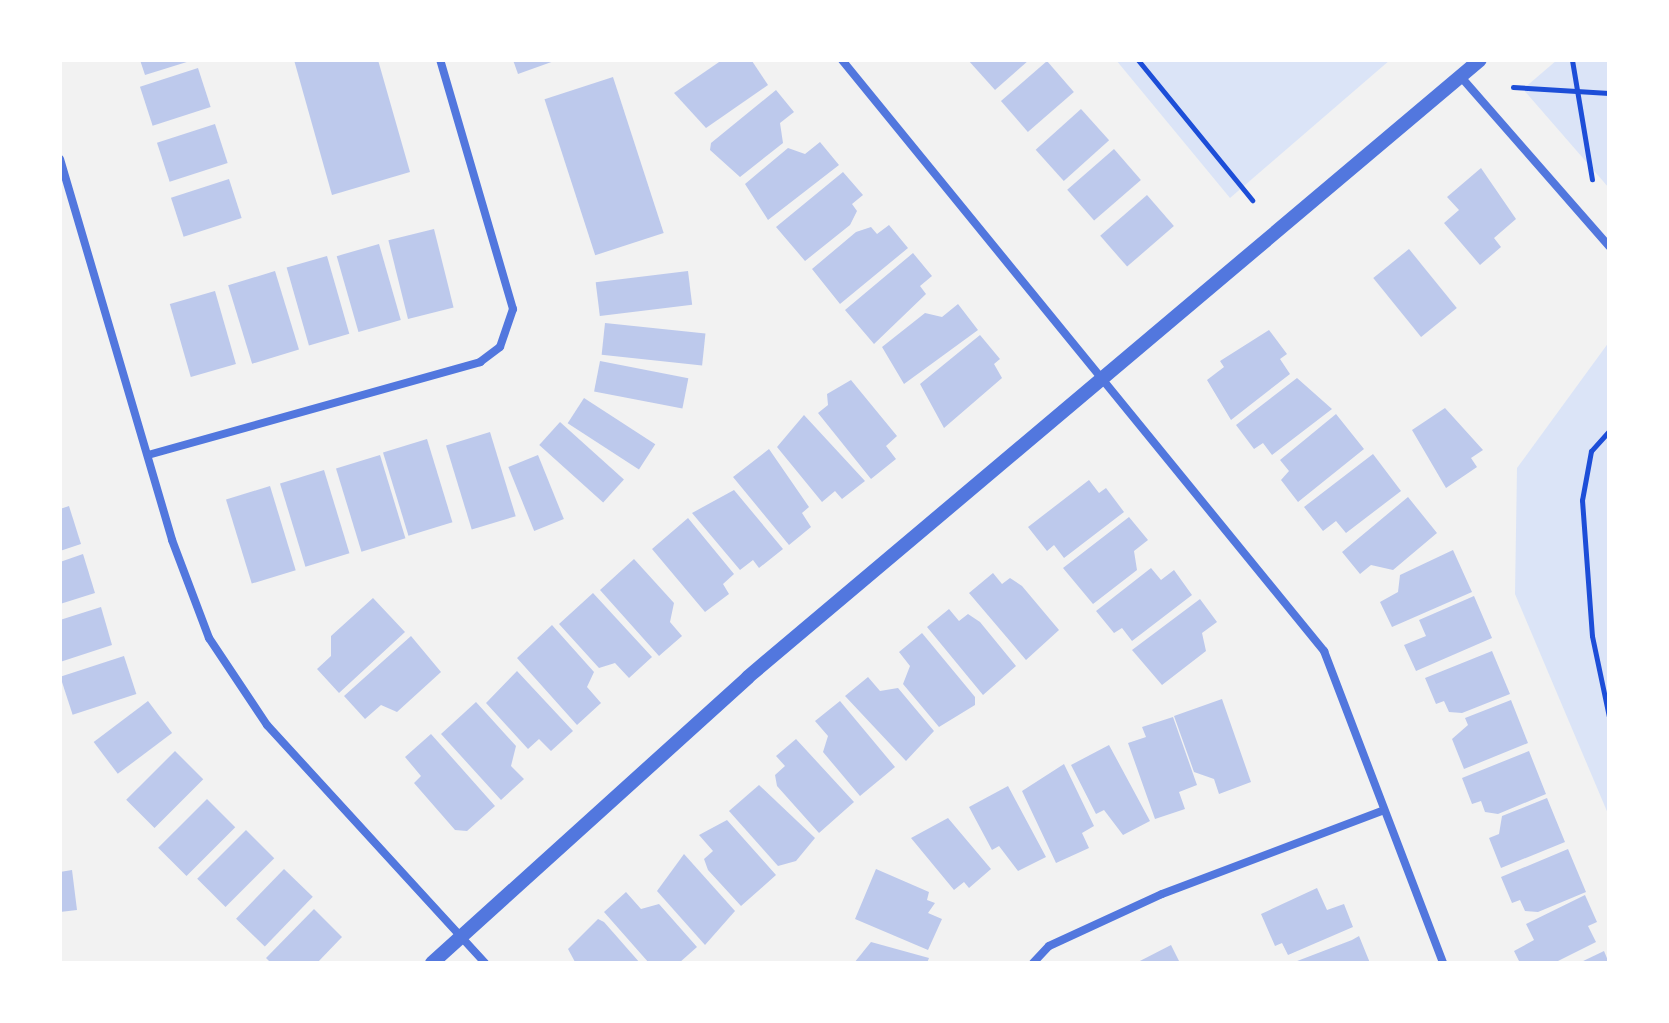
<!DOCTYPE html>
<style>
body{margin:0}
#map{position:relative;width:1669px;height:1023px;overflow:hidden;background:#f2f2f2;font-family:"Fira Sans Condensed",sans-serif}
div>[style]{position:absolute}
.green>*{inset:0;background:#dbe4f7}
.building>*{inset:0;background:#bdc9ec;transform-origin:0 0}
.path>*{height:5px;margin:-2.5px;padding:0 2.5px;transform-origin:2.5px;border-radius:2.5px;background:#1d4ed8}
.minor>*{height:8px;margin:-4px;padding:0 4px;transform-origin:4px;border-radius:4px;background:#5277de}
.tertiary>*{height:14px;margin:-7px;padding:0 7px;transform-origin:7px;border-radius:7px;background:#5277de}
span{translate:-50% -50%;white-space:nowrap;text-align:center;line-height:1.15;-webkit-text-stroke:6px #fff;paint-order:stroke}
.frame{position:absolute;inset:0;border:62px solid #fff;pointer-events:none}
</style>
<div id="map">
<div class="green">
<div style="clip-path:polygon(1116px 60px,1390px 60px,1230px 198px)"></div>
<div style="clip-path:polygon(1557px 60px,1609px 60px,1609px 188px,1523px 89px)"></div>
<div style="clip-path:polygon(1609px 342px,1609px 816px,1515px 594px,1517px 468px)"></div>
</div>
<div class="building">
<div style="clip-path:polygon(140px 60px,190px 60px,190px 61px,145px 75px)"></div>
<div style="clip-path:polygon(294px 60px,378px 60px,410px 172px,332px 195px)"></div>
<div style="clip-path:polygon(513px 60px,557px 60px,518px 74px)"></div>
<div style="clip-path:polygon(722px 60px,752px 61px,768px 85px,706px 128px,674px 93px)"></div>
<div style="clip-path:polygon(968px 60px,1029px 60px,995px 90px)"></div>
<div style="left:1047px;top:61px;width:41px;height:61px;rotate:49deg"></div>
<div style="left:198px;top:68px;width:41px;height:61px;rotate:72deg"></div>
<div style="left:613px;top:77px;width:164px;height:72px;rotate:72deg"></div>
<div style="clip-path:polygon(776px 90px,794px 112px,780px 123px,783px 143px,740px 177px,710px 150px,711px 143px)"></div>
<div style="left:1081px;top:109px;width:42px;height:61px;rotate:48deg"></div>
<div style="left:215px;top:124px;width:41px;height:61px;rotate:72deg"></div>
<div style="clip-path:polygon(820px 142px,839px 165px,768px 220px,745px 184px,788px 148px,805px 154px)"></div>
<div style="left:1114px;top:149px;width:41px;height:62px;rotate:49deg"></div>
<div style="clip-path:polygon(1481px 168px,1516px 219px,1494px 238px,1501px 247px,1480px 265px,1444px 223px,1459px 210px,1447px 197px)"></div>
<div style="clip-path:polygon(843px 172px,863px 195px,852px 204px,857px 211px,850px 225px,805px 261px,776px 227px)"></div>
<div style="left:229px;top:179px;width:41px;height:61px;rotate:72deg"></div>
<div style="left:1147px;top:195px;width:41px;height:62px;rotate:49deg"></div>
<div style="clip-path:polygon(889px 225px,908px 248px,840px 304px,812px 269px,856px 232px,871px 227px,877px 234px)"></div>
<div style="left:434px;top:229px;width:81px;height:47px;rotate:76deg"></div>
<div style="left:379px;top:244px;width:79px;height:44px;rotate:74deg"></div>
<div style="left:1409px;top:249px;width:76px;height:46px;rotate:51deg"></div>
<div style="clip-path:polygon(913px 253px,932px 276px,920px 286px,926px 294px,874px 344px,845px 310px)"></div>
<div style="left:327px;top:256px;width:81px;height:42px;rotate:74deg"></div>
<div style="left:275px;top:271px;width:82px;height:49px;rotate:73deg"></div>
<div style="left:688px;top:271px;width:34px;height:93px;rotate:83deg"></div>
<div style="left:215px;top:291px;width:76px;height:47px;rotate:74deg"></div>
<div style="clip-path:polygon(958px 304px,978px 330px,904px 384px,882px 347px,925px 313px,942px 317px)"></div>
<div style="left:605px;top:323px;width:101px;height:32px;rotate:6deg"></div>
<div style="clip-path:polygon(1269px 330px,1287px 354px,1280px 359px,1290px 374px,1231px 420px,1207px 380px,1224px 367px,1220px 361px)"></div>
<div style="clip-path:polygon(980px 335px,1000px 359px,994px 364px,1002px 378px,944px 428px,920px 384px)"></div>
<div style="left:600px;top:361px;width:90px;height:31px;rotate:11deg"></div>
<div style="clip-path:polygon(1297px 378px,1332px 409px,1272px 455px,1263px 443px,1254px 449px,1236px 425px)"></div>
<div style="clip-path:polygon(851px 380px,897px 436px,886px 446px,896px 459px,871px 479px,818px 413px,828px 405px,827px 394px)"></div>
<div style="left:584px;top:398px;width:85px;height:30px;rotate:33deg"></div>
<div style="clip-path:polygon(1445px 408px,1483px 450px,1471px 458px,1477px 467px,1446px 488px,1412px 430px)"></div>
<div style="clip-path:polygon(1336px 414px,1364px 449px,1298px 502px,1281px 480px,1289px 471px,1280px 460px)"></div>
<div style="clip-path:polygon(804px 415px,865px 481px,842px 499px,835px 491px,822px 502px,777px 447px)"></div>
<div style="left:560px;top:422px;width:86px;height:31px;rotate:42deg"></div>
<div style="left:490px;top:432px;width:88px;height:46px;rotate:73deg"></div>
<div style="left:427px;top:439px;width:87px;height:46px;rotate:73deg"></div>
<div style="clip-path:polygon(769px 449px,809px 507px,802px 513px,811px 527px,789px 545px,733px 477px)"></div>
<div style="clip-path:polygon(1373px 454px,1401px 491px,1346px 533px,1336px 521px,1323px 531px,1304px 507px)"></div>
<div style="left:380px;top:455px;width:87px;height:46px;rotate:73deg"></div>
<div style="left:538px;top:455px;width:69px;height:32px;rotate:68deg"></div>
<div style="left:324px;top:470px;width:87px;height:46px;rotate:73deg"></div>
<div style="clip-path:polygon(1089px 480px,1099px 493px,1106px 488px,1124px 512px,1064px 558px,1054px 545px,1047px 551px,1028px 527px)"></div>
<div style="left:270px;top:486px;width:88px;height:46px;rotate:73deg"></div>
<div style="clip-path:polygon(734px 490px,783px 549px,759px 568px,753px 560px,740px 570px,692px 513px)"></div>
<div style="clip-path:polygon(1408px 497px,1437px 533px,1393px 570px,1371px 565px,1360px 574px,1342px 552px)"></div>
<div style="clip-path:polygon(69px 506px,81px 544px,60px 551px,60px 509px)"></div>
<div style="clip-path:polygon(1129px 517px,1148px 540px,1134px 551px,1137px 570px,1093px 604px,1063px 568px)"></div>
<div style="clip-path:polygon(688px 518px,734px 574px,723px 584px,729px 594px,705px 612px,652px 549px)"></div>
<div style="clip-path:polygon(1453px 550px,1472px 592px,1392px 627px,1380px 602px,1398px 592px,1400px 575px)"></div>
<div style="clip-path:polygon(83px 554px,95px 593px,60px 604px,60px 562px)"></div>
<div style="clip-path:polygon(634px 559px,674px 603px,670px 622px,682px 636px,659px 656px,600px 590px)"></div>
<div style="clip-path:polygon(1151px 568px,1161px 580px,1174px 570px,1192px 595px,1132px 641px,1122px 628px,1114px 633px,1096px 611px)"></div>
<div style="clip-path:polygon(993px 573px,1002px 584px,1010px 578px,1022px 586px,1059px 630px,1026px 660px,969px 593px)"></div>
<div style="clip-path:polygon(593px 593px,652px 657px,629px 678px,615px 663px,599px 668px,559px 624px)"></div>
<div style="clip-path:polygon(1474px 596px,1492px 638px,1416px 671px,1404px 645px,1426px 636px,1419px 620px)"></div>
<div style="clip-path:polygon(373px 598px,405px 632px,339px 693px,317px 669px,331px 656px,331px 636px)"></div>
<div style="clip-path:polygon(1200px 599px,1217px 622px,1202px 633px,1206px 651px,1162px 685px,1132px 650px)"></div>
<div style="clip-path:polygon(101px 607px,112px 645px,60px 662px,60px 620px)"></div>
<div style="clip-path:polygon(949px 609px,959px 621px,968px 614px,980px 622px,1016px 666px,983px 695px,927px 627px)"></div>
<div style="clip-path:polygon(552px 625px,594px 672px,587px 687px,601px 703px,577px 725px,517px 658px)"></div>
<div style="clip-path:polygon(922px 633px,975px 697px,975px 705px,939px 727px,903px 684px,910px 666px,899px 652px)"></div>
<div style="clip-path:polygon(411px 636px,441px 672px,397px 712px,381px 705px,365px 719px,344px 696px)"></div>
<div style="clip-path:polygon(1492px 651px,1510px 694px,1462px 713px,1449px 712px,1444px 701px,1436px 704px,1425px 678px)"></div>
<div style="left:124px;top:656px;width:40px;height:67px;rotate:72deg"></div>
<div style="clip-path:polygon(517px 671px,573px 731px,551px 751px,539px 739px,528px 749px,486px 703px)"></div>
<div style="clip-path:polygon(868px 677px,880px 691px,898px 688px,934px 731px,906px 761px,845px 696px)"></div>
<div style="clip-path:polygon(1222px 699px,1251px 782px,1219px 794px,1214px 779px,1194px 772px,1174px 716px)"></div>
<div style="clip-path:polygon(1511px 700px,1528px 743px,1464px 769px,1452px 739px,1468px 725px,1465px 718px)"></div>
<div style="left:148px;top:701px;width:40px;height:68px;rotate:53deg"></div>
<div style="clip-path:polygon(840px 701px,895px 767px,860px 796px,823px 752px,828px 736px,815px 721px)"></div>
<div style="clip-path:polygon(476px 702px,516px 746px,511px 766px,524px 779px,501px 800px,441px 734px)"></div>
<div style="clip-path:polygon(1173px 717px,1197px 785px,1179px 792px,1185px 809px,1155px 819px,1128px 743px,1146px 737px,1142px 727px)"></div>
<div style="clip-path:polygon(431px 734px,495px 806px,467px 831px,455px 830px,414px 783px,421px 776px,405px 757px)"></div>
<div style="clip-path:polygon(796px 739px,854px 802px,819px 833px,777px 786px,775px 775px,785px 766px,776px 756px)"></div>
<div style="clip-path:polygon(1109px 745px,1150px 821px,1123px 835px,1104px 810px,1096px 814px,1071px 765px)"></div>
<div style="left:175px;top:751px;width:40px;height:69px;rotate:45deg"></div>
<div style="clip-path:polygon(1529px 751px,1546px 794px,1498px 814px,1485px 812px,1481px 801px,1472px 804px,1462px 778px)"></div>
<div style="clip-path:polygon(1064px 764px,1094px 826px,1082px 833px,1089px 848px,1056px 863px,1022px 791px)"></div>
<div style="clip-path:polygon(759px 785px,815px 838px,796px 861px,778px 866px,729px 811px)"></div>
<div style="clip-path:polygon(1008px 786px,1046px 857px,1018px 871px,999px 846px,992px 850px,969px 807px)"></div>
<div style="clip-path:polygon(1547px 798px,1565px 842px,1501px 868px,1489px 838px,1499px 834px,1502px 816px)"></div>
<div style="left:207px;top:799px;width:40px;height:69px;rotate:45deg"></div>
<div style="clip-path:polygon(948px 818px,991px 869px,969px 888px,964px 882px,954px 890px,911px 838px)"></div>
<div style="clip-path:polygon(727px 820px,776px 875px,741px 906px,708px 870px,704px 859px,713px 851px,699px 835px)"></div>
<div style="left:246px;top:830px;width:40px;height:69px;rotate:45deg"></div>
<div style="clip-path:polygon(1568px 849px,1586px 892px,1538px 912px,1525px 911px,1520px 900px,1512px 903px,1501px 877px)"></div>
<div style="clip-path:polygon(684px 854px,735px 911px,705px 945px,657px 891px)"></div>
<div style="left:284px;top:869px;width:40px;height:69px;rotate:44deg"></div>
<div style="clip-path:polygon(876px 869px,929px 892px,927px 900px,935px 903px,928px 913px,942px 919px,928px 950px,855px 919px)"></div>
<div style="clip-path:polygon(72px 870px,77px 910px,60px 912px,60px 872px)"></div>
<div style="clip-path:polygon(1317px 888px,1327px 910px,1344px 904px,1353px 927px,1288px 955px,1282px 943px,1275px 946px,1261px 914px)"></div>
<div style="clip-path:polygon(626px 892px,641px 909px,659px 904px,697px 947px,679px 963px,649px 963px,604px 912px)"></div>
<div style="clip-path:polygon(1585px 895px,1597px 922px,1588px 926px,1596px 942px,1554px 963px,1520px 963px,1514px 951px,1534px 940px,1526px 924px)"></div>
<div style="clip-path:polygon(314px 909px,342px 937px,317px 963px,271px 963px,266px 958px)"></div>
<div style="clip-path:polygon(598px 919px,604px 922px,640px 963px,575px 962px,568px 949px)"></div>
<div style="clip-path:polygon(1359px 936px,1370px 963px,1292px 963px,1352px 940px)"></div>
<div style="clip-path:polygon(871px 942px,929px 958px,927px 963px,854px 963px)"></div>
<div style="clip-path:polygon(1171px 945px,1180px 963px,1136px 963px)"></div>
<div style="clip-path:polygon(1604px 951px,1609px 963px,1579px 963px)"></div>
</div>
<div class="path">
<div style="left:1138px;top:60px;width:181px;rotate:50.8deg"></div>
<div style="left:1572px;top:60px;width:121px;rotate:80.5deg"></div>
<div style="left:1513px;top:87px;width:96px;rotate:3.6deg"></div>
<div style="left:1609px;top:431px;width:27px;rotate:132deg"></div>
<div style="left:1591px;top:451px;width:50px;rotate:100.4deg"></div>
<div style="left:1582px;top:500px;width:136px;rotate:85.8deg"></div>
<div style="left:1592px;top:636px;width:83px;rotate:78.1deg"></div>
</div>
<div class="minor">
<div style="left:842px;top:60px;width:763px;rotate:50.8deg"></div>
<div style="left:1324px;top:651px;width:334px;rotate:69.1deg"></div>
<div style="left:1461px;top:77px;width:225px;rotate:48.8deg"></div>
<div style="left:60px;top:159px;width:397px;rotate:73.6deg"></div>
<div style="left:172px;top:540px;width:105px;rotate:69.3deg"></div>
<div style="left:209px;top:638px;width:105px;rotate:56.3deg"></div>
<div style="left:267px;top:725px;width:323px;rotate:47.5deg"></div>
<div style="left:148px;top:455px;width:345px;rotate:-15.6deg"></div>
<div style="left:480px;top:362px;width:25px;rotate:-37deg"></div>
<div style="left:500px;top:347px;width:40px;rotate:-71.1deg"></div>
<div style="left:513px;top:309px;width:259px;rotate:-106.3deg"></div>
<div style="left:1033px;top:963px;width:23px;rotate:-47deg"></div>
<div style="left:1049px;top:946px;width:124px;rotate:-24.7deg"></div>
<div style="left:1162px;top:894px;width:237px;rotate:-20.7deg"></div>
</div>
<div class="tertiary">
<div style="left:432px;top:963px;width:426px;rotate:-42.1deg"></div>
<div style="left:748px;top:677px;width:957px;rotate:-40.13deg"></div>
</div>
<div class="frame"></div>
</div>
